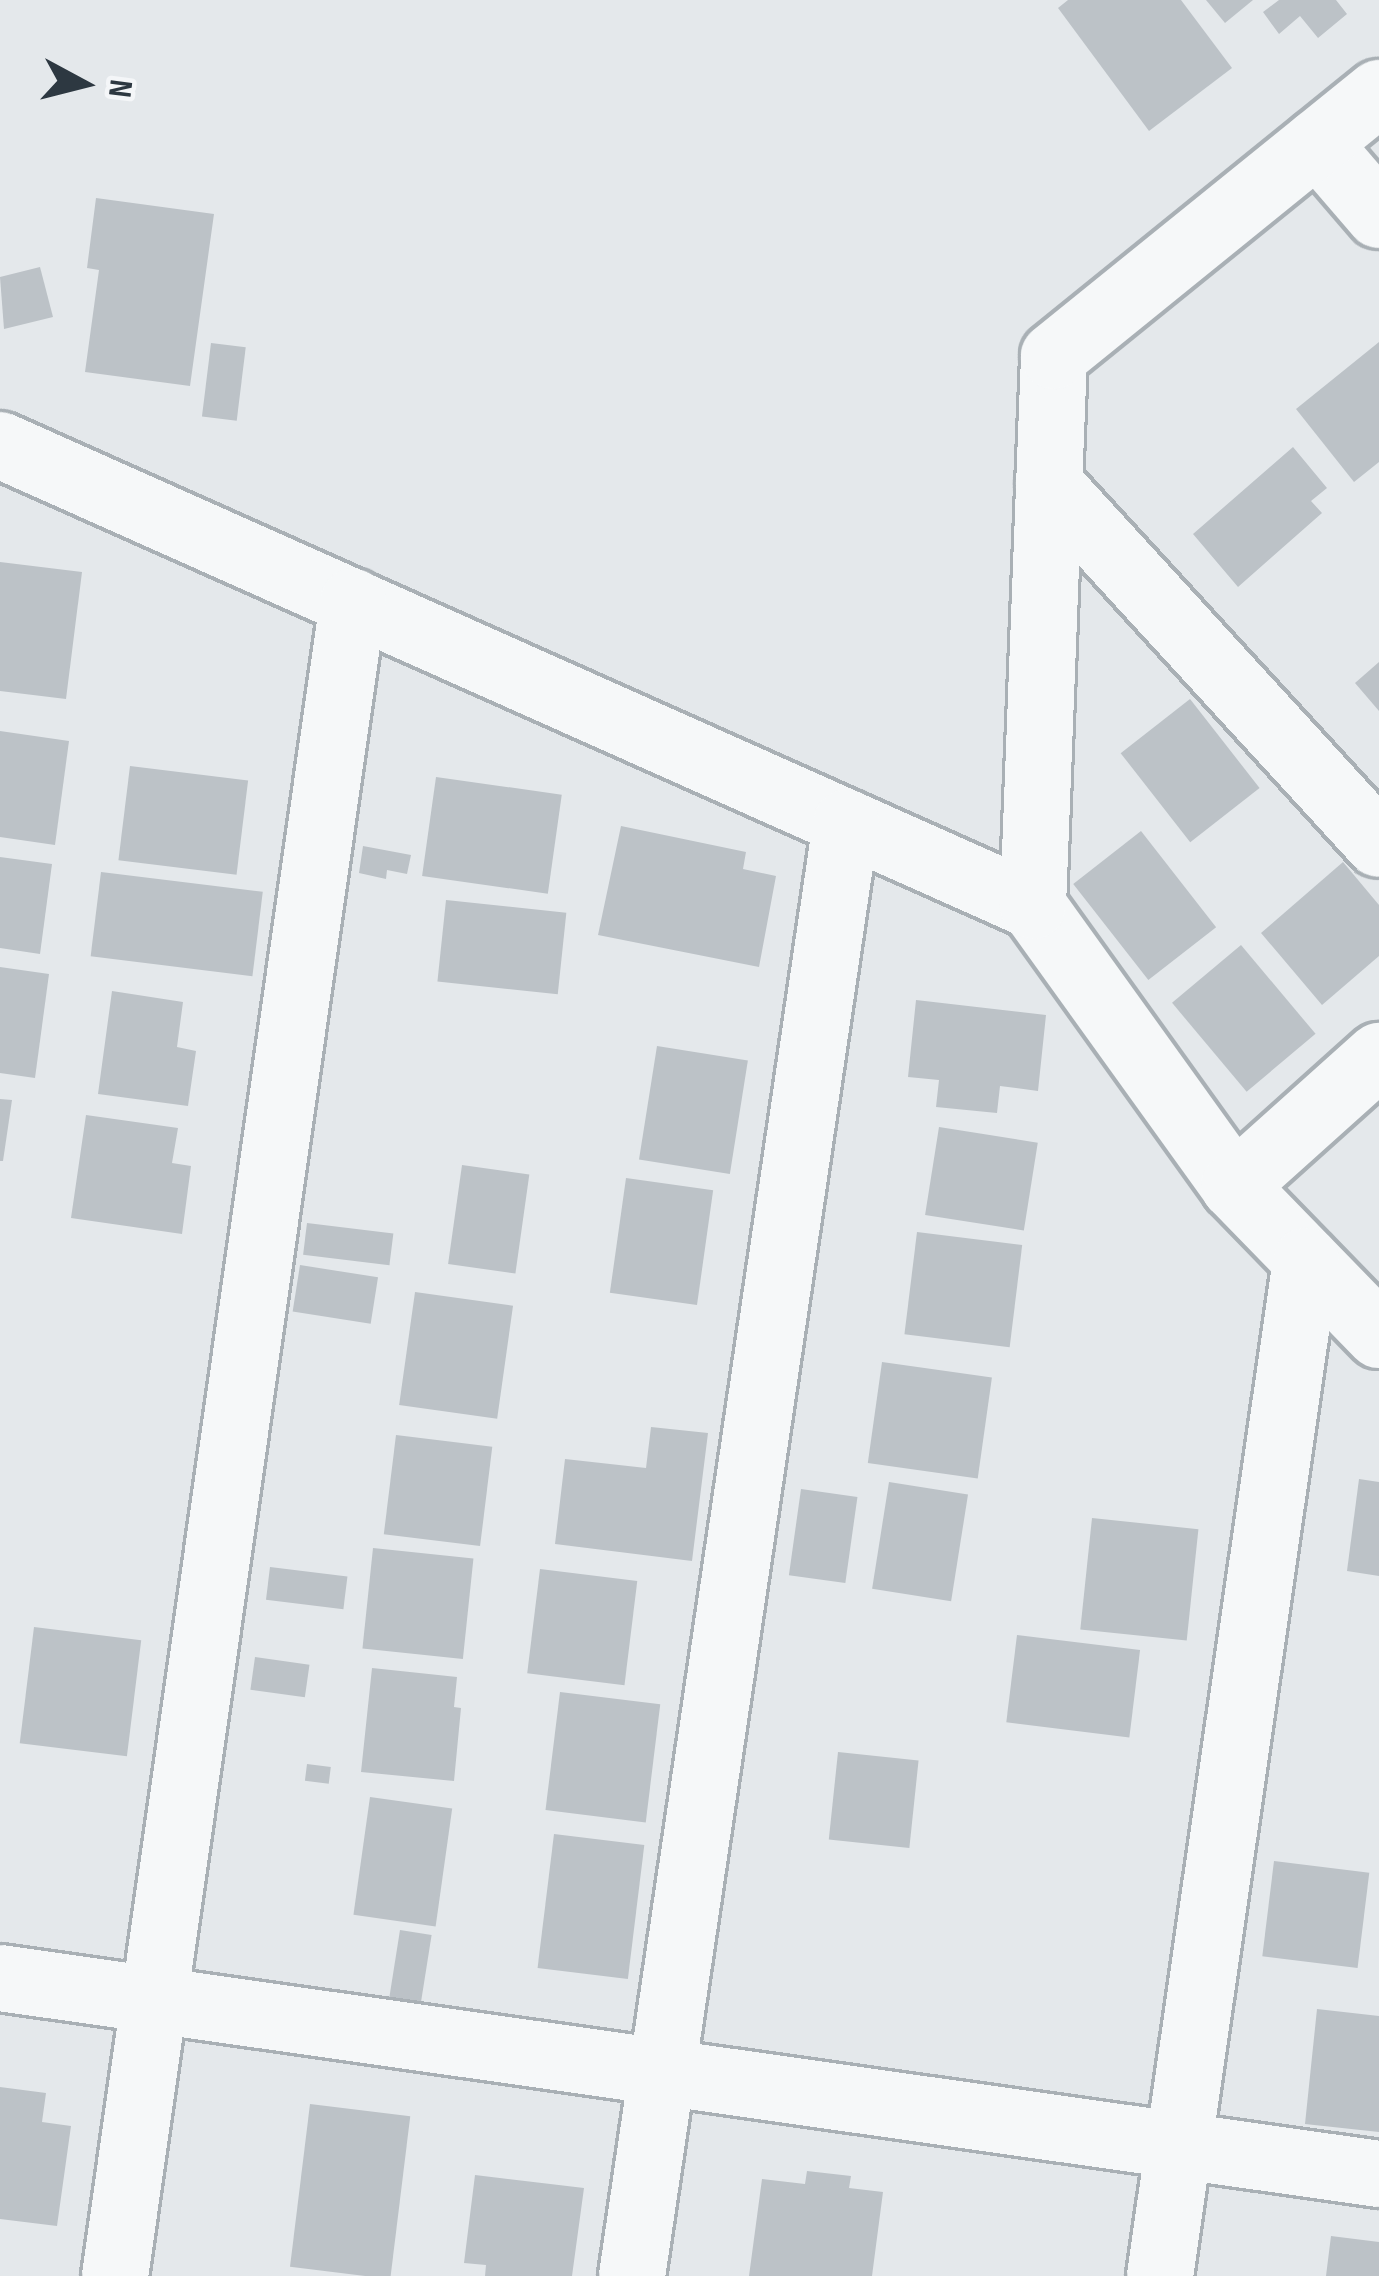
<!DOCTYPE html>
<style>
body{margin:0}
#map{position:relative;width:1379px;height:2276px;overflow:hidden;background:#e4e8eb;font-family:"Sofia Sans Condensed",sans-serif}
div>[style]{position:absolute}
.building>*{inset:0;background:#bcc2c7;transform-origin:0 0}
.roads{filter:drop-shadow(3px 0 #a9b0b5) drop-shadow(-3px 0 #a9b0b5) drop-shadow(0 3px #a9b0b5) drop-shadow(0 -3px #a9b0b5)}
.street>*{height:66px;margin:-33px;padding:0 33px;transform-origin:33px;border-radius:33px;background:#f6f8f9}
span{translate:-50% -50%;white-space:nowrap;text-align:center;line-height:1.15;-webkit-text-stroke:9px #f4f6f8;paint-order:stroke}
.north{position:absolute;left:24px;top:24px;width:120px;height:120px;-webkit-text-stroke:9px #f4f6f8;paint-order:stroke;rotate:97deg;font-size:33px;font-weight:700;line-height:48px;text-align:center;color:#2d3841}
.north::after{content:'';display:block;margin:auto;width:42px;height:54px;background:#2d3841;clip-path:polygon(50% 0,100% 100%,50% 72%,0 100%)}
</style>
<div id="map">
<div class="building">
<div style="clip-path:polygon(1068px 0,1181px 0,1232px 68px,1149px 131px,1058px 8px)"></div>
<div style="clip-path:polygon(1206px 0,1253px 0,1225px 23px)"></div>
<div style="clip-path:polygon(1279px 0,1336px 0,1347px 14px,1318px 38px,1300px 16px,1279px 34px,1263px 12px)"></div>
<div style="clip-path:polygon(96px 198px,214px 214px,190px 386px,85px 372px,99px 270px,87px 268px)"></div>
<div style="clip-path:polygon(40px 267px,53px 317px,4px 329px,0 277px)"></div>
<div style="clip-path:polygon(1379px 342px,1379px 462px,1354px 482px,1296px 409px)"></div>
<div style="left:211px;top:343px;width:35px;height:74px;rotate:7deg"></div>
<div style="clip-path:polygon(1293px 447px,1327px 488px,1311px 501px,1322px 513px,1238px 587px,1193px 534px)"></div>
<div style="clip-path:polygon(0 562px,82px 572px,66px 699px,0 691px)"></div>
<div style="clip-path:polygon(1379px 662px,1379px 711px,1355px 683px)"></div>
<div style="left:1190px;top:699px;width:113px;height:88px;rotate:52deg"></div>
<div style="clip-path:polygon(0 731px,69px 741px,55px 845px,0 837px)"></div>
<div style="left:130px;top:766px;width:119px;height:95px;rotate:7deg"></div>
<div style="left:436px;top:777px;width:127px;height:100px;rotate:8deg"></div>
<div style="clip-path:polygon(621px 826px,746px 852px,743px 869px,776px 876px,759px 967px,598px 935px)"></div>
<div style="left:1141px;top:831px;width:122px;height:86px;rotate:52deg"></div>
<div style="clip-path:polygon(363px 846px,411px 855px,407px 874px,387px 870px,386px 879px,359px 873px)"></div>
<div style="clip-path:polygon(0 857px,52px 864px,40px 954px,0 948px)"></div>
<div style="clip-path:polygon(1343px 862px,1379px 905px,1379px 956px,1322px 1005px,1261px 933px)"></div>
<div style="left:101px;top:872px;width:163px;height:85px;rotate:7deg"></div>
<div style="left:446px;top:900px;width:121px;height:82px;rotate:6deg"></div>
<div style="left:1241px;top:945px;width:116px;height:90px;rotate:50deg"></div>
<div style="clip-path:polygon(0 967px,49px 974px,35px 1078px,0 1073px)"></div>
<div style="clip-path:polygon(112px 991px,183px 1002px,177px 1047px,196px 1051px,188px 1106px,98px 1094px)"></div>
<div style="clip-path:polygon(916px 1000px,1046px 1015px,1038px 1091px,1000px 1086px,997px 1113px,936px 1107px,939px 1080px,908px 1077px)"></div>
<div style="left:657px;top:1046px;width:92px;height:115px;rotate:9deg"></div>
<div style="clip-path:polygon(0 1099px,12px 1100px,3px 1161px,0 1161px)"></div>
<div style="clip-path:polygon(86px 1115px,178px 1128px,172px 1163px,191px 1166px,182px 1234px,71px 1218px)"></div>
<div style="left:939px;top:1127px;width:100px;height:89px;rotate:9deg"></div>
<div style="left:462px;top:1165px;width:68px;height:100px;rotate:8deg"></div>
<div style="left:626px;top:1178px;width:88px;height:116px;rotate:8deg"></div>
<div style="left:307px;top:1223px;width:87px;height:32px;rotate:7deg"></div>
<div style="left:917px;top:1232px;width:106px;height:103px;rotate:7deg"></div>
<div style="left:300px;top:1265px;width:79px;height:47px;rotate:9deg"></div>
<div style="left:415px;top:1292px;width:99px;height:114px;rotate:8deg"></div>
<div style="left:882px;top:1362px;width:111px;height:102px;rotate:8deg"></div>
<div style="clip-path:polygon(651px 1427px,708px 1433px,692px 1561px,555px 1544px,565px 1459px,646px 1468px)"></div>
<div style="left:396px;top:1435px;width:97px;height:100px;rotate:7deg"></div>
<div style="clip-path:polygon(1359px 1479px,1379px 1482px,1379px 1576px,1347px 1571px)"></div>
<div style="left:889px;top:1482px;width:80px;height:108px;rotate:9deg"></div>
<div style="left:801px;top:1489px;width:57px;height:87px;rotate:8deg"></div>
<div style="left:1092px;top:1518px;width:107px;height:112px;rotate:6deg"></div>
<div style="left:373px;top:1548px;width:101px;height:101px;rotate:6deg"></div>
<div style="left:270px;top:1567px;width:78px;height:33px;rotate:7deg"></div>
<div style="left:540px;top:1569px;width:98px;height:105px;rotate:7deg"></div>
<div style="left:34px;top:1627px;width:108px;height:117px;rotate:7deg"></div>
<div style="left:1017px;top:1635px;width:124px;height:88px;rotate:7deg"></div>
<div style="left:255px;top:1657px;width:55px;height:33px;rotate:8deg"></div>
<div style="clip-path:polygon(372px 1668px,457px 1677px,454px 1707px,461px 1708px,454px 1781px,361px 1772px)"></div>
<div style="left:560px;top:1692px;width:101px;height:119px;rotate:7deg"></div>
<div style="left:838px;top:1752px;width:81px;height:88px;rotate:6deg"></div>
<div style="left:307px;top:1764px;width:24px;height:17px;rotate:7deg"></div>
<div style="left:370px;top:1797px;width:83px;height:119px;rotate:8deg"></div>
<div style="left:554px;top:1834px;width:91px;height:135px;rotate:7deg"></div>
<div style="left:1274px;top:1861px;width:96px;height:96px;rotate:7deg"></div>
<div style="left:400px;top:1930px;width:32px;height:70px;rotate:9deg"></div>
<div style="clip-path:polygon(1317px 2009px,1379px 2016px,1379px 2132px,1305px 2124px)"></div>
<div style="clip-path:polygon(0 2087px,46px 2093px,42px 2122px,71px 2126px,57px 2226px,0 2219px)"></div>
<div style="left:310px;top:2104px;width:101px;height:164px;rotate:7deg"></div>
<div style="clip-path:polygon(807px 2171px,851px 2176px,849px 2188px,883px 2192px,872px 2276px,749px 2276px,762px 2179px,805px 2184px)"></div>
<div style="clip-path:polygon(475px 2175px,584px 2188px,572px 2276px,485px 2276px,486px 2265px,464px 2263px)"></div>
<div style="clip-path:polygon(1331px 2236px,1379px 2242px,1379px 2276px,1326px 2276px)"></div>
</div>
<div class="roads">
<div class="street">
<div style="left:1317px;top:143px;width:95px;rotate:49.3deg"></div>
<div style="left:0;top:445px;width:1131px;rotate:24.05deg"></div>
<div style="left:1033px;top:906px;width:345px;rotate:54.3deg"></div>
<div style="left:1234px;top:1186px;width:208px;rotate:45.8deg"></div>
<div style="left:1049px;top:484px;width:488px;rotate:47.5deg"></div>
<div style="left:1033px;top:906px;width:550px;rotate:-87.81deg"></div>
<div style="left:1054px;top:356px;width:418px;rotate:-39deg"></div>
<div style="left:1234px;top:1186px;width:195px;rotate:-41.9deg"></div>
<div style="left:0;top:1978px;width:1393px;rotate:8.09deg"></div>
<div style="left:115px;top:2276px;width:1691px;rotate:-81.91deg"></div>
<div style="left:632px;top:2276px;width:1469px;rotate:-81.62deg"></div>
<div style="left:1160px;top:2276px;width:1026px;rotate:-81.82deg"></div>
</div>
</div>
<div class="north">N</div>
</div>
